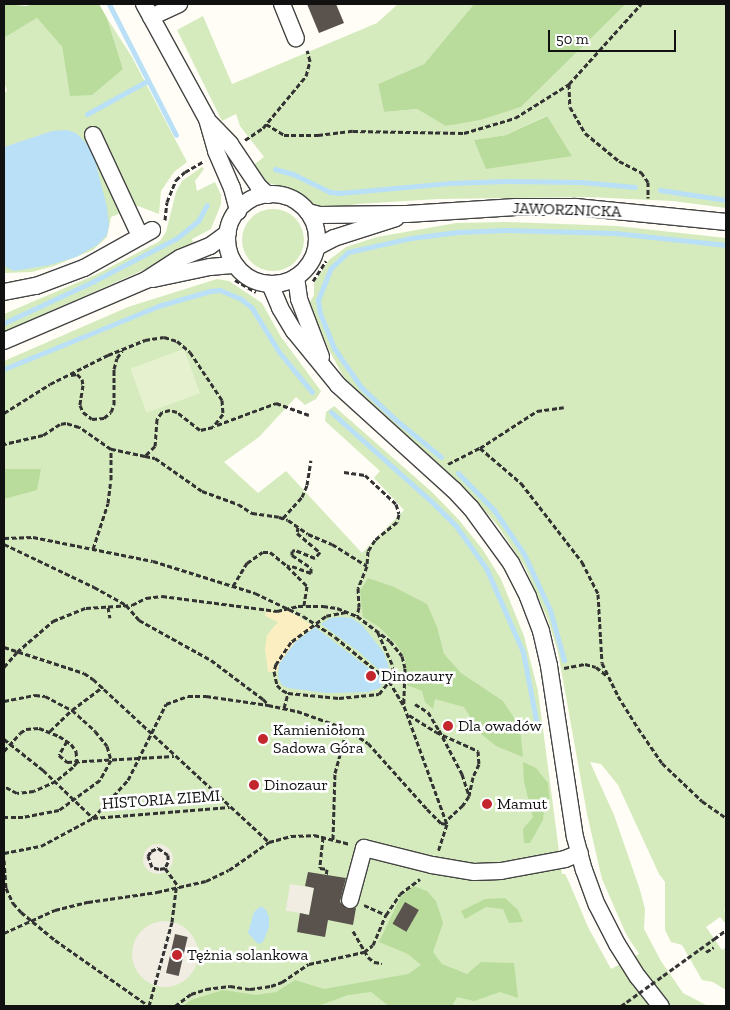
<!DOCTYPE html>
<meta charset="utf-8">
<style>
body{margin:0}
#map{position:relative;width:730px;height:1010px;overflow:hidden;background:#fffdf5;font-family:"Zilla Slab",serif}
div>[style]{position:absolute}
.green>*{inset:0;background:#d5ebbd}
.round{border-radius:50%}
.forest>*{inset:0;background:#b9dc9c}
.sand>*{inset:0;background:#fbeec1}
.pitch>*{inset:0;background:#e6f2cf;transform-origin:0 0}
.plaza>*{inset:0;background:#f1ede2;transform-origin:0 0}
.water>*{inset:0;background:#b9e0f7}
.stream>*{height:5px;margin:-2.5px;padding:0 2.5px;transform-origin:2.5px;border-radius:2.5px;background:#b9e0f7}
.building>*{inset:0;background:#5a524d;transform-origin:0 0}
.path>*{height:3px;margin-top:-1.5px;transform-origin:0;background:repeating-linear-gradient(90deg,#333 0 5px,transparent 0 7.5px)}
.roads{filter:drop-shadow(1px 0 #444) drop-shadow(-1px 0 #444) drop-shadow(0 1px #444) drop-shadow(0 -1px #444)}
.minor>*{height:16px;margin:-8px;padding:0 8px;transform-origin:8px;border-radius:8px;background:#fff}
.minor>.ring{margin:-8px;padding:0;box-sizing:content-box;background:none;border:16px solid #fff;border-radius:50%}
.path-bridge>*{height:3px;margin-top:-1.5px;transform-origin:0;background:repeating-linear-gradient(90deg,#333 0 5px,transparent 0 7.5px)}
.dots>*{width:14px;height:14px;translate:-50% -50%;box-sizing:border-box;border:2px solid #fff;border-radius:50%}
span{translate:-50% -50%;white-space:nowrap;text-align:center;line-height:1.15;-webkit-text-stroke:5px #fff;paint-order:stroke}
.street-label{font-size:16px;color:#111}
.poi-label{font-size:16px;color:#111}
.left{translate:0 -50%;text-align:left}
.frame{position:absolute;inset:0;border:5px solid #111;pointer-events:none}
.scale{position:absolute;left:548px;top:30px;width:128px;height:22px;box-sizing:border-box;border:2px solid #111;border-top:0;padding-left:6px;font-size:15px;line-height:18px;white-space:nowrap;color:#111;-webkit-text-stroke:4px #fff;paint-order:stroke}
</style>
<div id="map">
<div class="green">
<div style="clip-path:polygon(evenodd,398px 4px,474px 4px,424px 64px,378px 84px,384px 112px,417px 109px,447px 126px,521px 107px,626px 4px,726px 4px,726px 208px,673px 201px,587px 197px,438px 199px,357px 204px,320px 210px,292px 189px,268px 183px,252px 166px,264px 157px,240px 126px,236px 114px,222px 121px,177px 30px,203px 16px,232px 84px,377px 23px,398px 4px,546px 116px,572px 156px,475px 140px,506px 135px,546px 116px)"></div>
<div style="clip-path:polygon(37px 18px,62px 47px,70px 95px,123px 69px,107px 18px,132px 57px,187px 162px,174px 172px,161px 191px,159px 214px,138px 206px,111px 217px,107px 237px,93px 250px,54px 266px,32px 272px,4px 273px,4px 93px,7px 91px,4px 82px,4px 38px)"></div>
<div style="clip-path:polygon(202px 167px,204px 169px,195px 181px,197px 191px,215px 182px,221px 195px,221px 204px,211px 229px,192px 239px,195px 247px,4px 332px,4px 314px,95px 275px,160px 241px,166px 232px,176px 192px,182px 181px)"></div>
<div class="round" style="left:242px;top:209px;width:62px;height:62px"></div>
<div style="clip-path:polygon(505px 222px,617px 226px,726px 238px,726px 908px,724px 910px,726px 914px,726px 924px,720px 917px,706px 927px,722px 950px,726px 947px,726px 990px,713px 982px,702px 980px,682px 945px,671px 942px,665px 930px,665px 882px,659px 874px,618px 785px,601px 764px,590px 762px,614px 815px,640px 890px,645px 909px,644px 929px,661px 961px,683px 993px,708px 1006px,4px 1006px,4px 361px,128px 307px,217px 279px,229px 281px,262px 303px,281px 337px,321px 391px,316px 399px,305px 405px,296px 397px,259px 437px,224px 462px,258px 493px,286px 471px,362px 553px,404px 510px,374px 478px,380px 471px,325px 421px,326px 412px,334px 406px,433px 493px,459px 520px,483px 550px,501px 579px,524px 636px,538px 691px,562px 874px,565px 874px,569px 882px,588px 927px,611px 969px,639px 954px,626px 934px,602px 879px,587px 814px,558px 652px,548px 620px,525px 567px,498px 526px,467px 490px,379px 413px,343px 376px,328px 348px,309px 303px,314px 295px,314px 283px,329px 260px,346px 247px,377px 237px,456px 223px)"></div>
</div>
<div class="forest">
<div style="clip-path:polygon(4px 4px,26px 6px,34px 4px,99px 4px,107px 18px,123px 69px,92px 95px,70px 96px,62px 47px,37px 18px,4px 38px)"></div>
<div style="clip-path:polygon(474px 4px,626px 4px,521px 107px,480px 120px,446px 126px,417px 109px,384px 112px,378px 84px,424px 64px)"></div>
<div style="clip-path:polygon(547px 116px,572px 156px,486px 169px,474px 140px,506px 135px)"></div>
<div style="clip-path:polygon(4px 469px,41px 469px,37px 490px,4px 499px)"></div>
<div style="clip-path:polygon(368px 578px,394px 587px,427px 604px,437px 627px,444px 654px,461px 673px,503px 701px,520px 727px,523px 757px,496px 746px,480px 733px,464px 707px,435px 699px,433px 709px,425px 702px,422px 691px,407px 685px,405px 658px,396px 644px,379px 627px,363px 617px,360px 591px)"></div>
<div style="clip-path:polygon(523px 762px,536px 768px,548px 783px,550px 803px,544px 809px,543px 820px,530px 843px,524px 843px,523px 829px,533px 817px,524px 782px)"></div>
<div style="clip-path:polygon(413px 886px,427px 891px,436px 901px,443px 923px,433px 952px,442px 964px,467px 974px,481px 962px,514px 963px,518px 998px,500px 992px,474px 1001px,457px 997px,452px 1006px,389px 1006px,371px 992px,348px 995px,318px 1006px,183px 1006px,191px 1000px,223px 990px,256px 995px,276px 992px,295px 980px,324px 989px,408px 974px,421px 965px,408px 954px,379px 942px,400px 898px)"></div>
<div style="clip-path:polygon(505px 898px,518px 910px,523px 922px,509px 923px,503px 909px,486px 907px,465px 919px,461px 911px,485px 899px)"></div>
</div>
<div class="sand">
<div style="clip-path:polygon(289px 611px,315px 627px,300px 637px,284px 657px,277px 671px,268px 672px,265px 649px,267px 635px,278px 622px,265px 616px,266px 612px)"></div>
</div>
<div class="pitch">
<div style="left:184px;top:349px;width:47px;height:57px;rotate:70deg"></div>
</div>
<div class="plaza">
<div class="round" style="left:143px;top:844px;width:30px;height:30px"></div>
<div style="left:290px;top:884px;width:24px;height:27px;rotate:9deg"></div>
<div class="round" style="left:132px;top:921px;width:66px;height:66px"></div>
</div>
<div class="water">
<div style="clip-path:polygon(67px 130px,76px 133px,92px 149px,107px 207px,109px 225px,107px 235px,97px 245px,76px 257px,50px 265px,14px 271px,4px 266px,4px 147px,52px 131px)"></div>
<div style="clip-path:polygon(339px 617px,352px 618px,363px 626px,384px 653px,389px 667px,386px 676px,358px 651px,321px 624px,330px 618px)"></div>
<div style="clip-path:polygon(315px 627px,384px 680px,380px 688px,368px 692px,327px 693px,288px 688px,282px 685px,278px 677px,279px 664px,295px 642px)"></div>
<div style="clip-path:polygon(261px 906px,266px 910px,269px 917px,269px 927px,263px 942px,258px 944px,248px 933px,254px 912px)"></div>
</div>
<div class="stream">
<div style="left:109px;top:4px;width:147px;rotate:62.9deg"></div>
<div style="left:87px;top:114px;width:68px;rotate:-28.8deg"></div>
<div style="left:275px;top:169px;width:19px;rotate:16deg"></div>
<div style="left:293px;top:174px;width:41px;rotate:25.9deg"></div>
<div style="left:330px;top:192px;width:10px;rotate:6deg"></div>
<div style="left:340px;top:193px;width:109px;rotate:-5.2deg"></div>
<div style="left:449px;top:183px;width:58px;rotate:-2deg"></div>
<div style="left:507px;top:181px;width:74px;rotate:0.8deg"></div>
<div style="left:581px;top:182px;width:54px;rotate:5.3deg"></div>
<div style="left:660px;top:190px;width:67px;rotate:8.6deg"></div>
<div style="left:4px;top:323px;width:99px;rotate:-25deg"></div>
<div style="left:94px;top:281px;width:93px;rotate:-27.4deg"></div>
<div style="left:177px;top:238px;width:27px;rotate:-39deg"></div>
<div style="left:198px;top:221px;width:18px;rotate:-61deg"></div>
<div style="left:4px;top:369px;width:166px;rotate:-22.2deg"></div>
<div style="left:158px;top:306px;width:54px;rotate:-16.1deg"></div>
<div style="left:210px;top:291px;width:10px;rotate:-6deg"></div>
<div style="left:220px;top:290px;width:23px;rotate:23deg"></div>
<div style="left:241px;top:299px;width:14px;rotate:39deg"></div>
<div style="left:252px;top:308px;width:52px;rotate:58.5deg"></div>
<div style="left:279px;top:352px;width:52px;rotate:50.5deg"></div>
<div style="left:331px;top:412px;width:135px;rotate:41.7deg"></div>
<div style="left:432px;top:502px;width:34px;rotate:45deg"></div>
<div style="left:456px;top:526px;width:52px;rotate:54.5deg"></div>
<div style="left:486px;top:568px;width:92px;rotate:66.2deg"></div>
<div style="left:523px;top:652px;width:80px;rotate:79.2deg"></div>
<div style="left:441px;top:457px;width:58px;rotate:-140.6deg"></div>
<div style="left:396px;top:420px;width:48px;rotate:-136.7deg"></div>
<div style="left:361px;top:387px;width:47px;rotate:-124.7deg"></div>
<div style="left:334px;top:348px;width:38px;rotate:-112deg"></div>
<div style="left:320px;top:313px;width:13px;rotate:-99deg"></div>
<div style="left:318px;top:300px;width:35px;rotate:-68deg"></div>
<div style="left:331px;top:268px;width:23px;rotate:-43deg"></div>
<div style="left:348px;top:252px;width:65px;rotate:-12.5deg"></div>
<div style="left:411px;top:238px;width:47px;rotate:-7.3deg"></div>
<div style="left:458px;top:232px;width:48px;rotate:-2.4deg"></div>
<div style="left:506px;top:230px;width:109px;rotate:1.6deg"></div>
<div style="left:615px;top:233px;width:112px;rotate:6.2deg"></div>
<div style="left:458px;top:473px;width:52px;rotate:45.8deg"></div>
<div style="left:494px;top:510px;width:53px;rotate:55.7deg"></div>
<div style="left:524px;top:554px;width:62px;rotate:65.1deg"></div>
<div style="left:550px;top:610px;width:52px;rotate:74.4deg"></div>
</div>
<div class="building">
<div style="clip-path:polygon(307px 4px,336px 4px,344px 23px,319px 33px)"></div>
<div style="clip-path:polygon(308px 872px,346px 878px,340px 902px,347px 909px,356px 908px,353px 925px,328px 920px,325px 937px,297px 932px,300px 913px,309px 915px,314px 888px,305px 886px)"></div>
<div style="left:405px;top:902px;width:16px;height:25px;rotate:30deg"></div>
<div style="left:175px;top:934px;width:13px;height:40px;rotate:13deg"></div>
</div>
<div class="path">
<div style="left:569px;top:84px;width:23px;rotate:88deg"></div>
<div style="left:570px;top:107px;width:30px;rotate:60deg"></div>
<div style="left:585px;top:133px;width:44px;rotate:39.5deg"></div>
<div style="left:619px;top:161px;width:25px;rotate:27deg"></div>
<div style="left:641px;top:172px;width:12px;rotate:55deg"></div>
<div style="left:648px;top:182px;width:16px;rotate:90deg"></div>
<div style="left:266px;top:124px;width:21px;rotate:31deg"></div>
<div style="left:284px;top:135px;width:34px"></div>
<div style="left:318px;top:135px;width:35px;rotate:-7deg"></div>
<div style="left:353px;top:131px;width:111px;rotate:1deg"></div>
<div style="left:464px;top:133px;width:53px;rotate:-16.4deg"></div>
<div style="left:515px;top:118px;width:64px;rotate:-32.2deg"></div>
<div style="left:569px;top:84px;width:108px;rotate:-48deg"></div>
<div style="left:245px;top:140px;width:22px;rotate:-34deg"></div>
<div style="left:263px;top:128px;width:67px;rotate:-50.4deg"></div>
<div style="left:306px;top:76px;width:16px;rotate:-75deg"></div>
<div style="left:310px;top:61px;width:11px;rotate:-105deg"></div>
<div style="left:165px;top:220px;width:18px;rotate:-84deg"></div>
<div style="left:167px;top:202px;width:24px;rotate:-68deg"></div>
<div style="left:176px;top:180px;width:12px;rotate:-42deg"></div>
<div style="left:185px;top:172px;width:22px;rotate:-30deg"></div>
<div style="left:235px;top:280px;width:24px;rotate:30deg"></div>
<div style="left:313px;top:281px;width:24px;rotate:-57deg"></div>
<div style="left:71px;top:375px;width:6px;rotate:-9deg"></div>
<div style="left:77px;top:374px;width:7px;rotate:45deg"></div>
<div style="left:82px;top:379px;width:6px;rotate:81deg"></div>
<div style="left:83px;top:385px;width:20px;rotate:99deg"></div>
<div style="left:80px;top:405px;width:8px;rotate:67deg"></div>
<div style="left:83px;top:412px;width:11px;rotate:38deg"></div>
<div style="left:92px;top:419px;width:12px;rotate:-5deg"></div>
<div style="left:104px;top:418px;width:9px;rotate:-41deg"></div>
<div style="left:111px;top:412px;width:8px;rotate:-67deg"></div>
<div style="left:114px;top:405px;width:36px;rotate:-90deg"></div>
<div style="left:114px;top:369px;width:11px;rotate:-75deg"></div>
<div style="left:117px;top:358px;width:9px;rotate:-54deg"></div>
<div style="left:4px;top:413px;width:54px;rotate:-32.2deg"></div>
<div style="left:50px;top:384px;width:65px;rotate:-26.6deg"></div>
<div style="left:108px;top:355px;width:40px;rotate:-22deg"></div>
<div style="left:145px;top:340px;width:19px;rotate:-9deg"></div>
<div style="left:164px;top:337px;width:14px;rotate:17deg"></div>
<div style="left:177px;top:341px;width:17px;rotate:40deg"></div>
<div style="left:190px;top:352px;width:58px;rotate:56.3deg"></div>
<div style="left:222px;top:400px;width:14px;rotate:86deg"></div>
<div style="left:223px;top:414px;width:16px;rotate:128deg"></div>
<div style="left:213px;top:427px;width:13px;rotate:167deg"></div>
<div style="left:200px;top:430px;width:29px;rotate:-142deg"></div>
<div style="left:177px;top:412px;width:7px;rotate:-164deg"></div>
<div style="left:170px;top:410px;width:8px;rotate:166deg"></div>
<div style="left:162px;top:412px;width:9px;rotate:126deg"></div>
<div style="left:157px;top:419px;width:27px;rotate:94deg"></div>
<div style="left:155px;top:446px;width:14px;rotate:135deg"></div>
<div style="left:145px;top:456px;width:35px;rotate:-168deg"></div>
<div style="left:111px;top:449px;width:39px;rotate:-145deg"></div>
<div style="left:79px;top:427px;width:14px;rotate:-163deg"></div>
<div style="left:66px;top:423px;width:6px;rotate:171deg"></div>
<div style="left:60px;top:424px;width:20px;rotate:147deg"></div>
<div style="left:43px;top:435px;width:40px;rotate:167deg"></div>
<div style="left:217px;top:425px;width:63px;rotate:-20.4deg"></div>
<div style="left:276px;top:403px;width:35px;rotate:20deg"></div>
<div style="left:480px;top:448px;width:54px;rotate:40.5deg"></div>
<div style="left:521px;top:483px;width:100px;rotate:52.3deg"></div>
<div style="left:582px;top:562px;width:36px;rotate:63deg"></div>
<div style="left:598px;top:594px;width:69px;rotate:86.7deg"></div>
<div style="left:602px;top:663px;width:37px;rotate:64deg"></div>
<div style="left:618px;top:696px;width:38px;rotate:58deg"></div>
<div style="left:638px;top:728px;width:42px;rotate:55.6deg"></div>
<div style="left:662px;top:763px;width:55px;rotate:43.5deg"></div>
<div style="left:702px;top:801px;width:29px;rotate:35deg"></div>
<div style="left:145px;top:456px;width:10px;rotate:11deg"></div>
<div style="left:155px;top:458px;width:57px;rotate:35.1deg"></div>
<div style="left:202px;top:491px;width:38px;rotate:20deg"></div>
<div style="left:238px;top:504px;width:17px;rotate:33deg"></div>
<div style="left:252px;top:513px;width:27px;rotate:8deg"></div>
<div style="left:279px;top:517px;width:9px;rotate:18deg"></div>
<div style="left:288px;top:520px;width:24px;rotate:35deg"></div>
<div style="left:308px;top:534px;width:26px;rotate:23deg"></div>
<div style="left:332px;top:544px;width:41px;rotate:32.2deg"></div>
<div style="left:448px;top:464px;width:36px;rotate:-27deg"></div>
<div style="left:480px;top:448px;width:68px;rotate:-33deg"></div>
<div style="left:537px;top:411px;width:27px;rotate:-8deg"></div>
<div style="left:344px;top:472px;width:21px;rotate:8deg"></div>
<div style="left:365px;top:475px;width:42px;rotate:43.1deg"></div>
<div style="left:396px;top:504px;width:10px;rotate:73deg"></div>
<div style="left:399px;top:514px;width:8px;rotate:104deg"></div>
<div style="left:397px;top:522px;width:28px;rotate:141deg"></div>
<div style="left:375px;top:540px;width:13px;rotate:122deg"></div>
<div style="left:368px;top:551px;width:15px;rotate:94deg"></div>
<div style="left:367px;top:566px;width:24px;rotate:112deg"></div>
<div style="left:358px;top:588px;width:19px;rotate:87deg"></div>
<div style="left:359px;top:607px;width:9px;rotate:103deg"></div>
<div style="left:283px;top:518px;width:28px;rotate:-48deg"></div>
<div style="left:302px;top:497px;width:13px;rotate:-67deg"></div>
<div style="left:307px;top:485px;width:25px;rotate:-81deg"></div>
<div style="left:298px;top:527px;width:6px;rotate:99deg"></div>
<div style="left:297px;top:533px;width:30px;rotate:40deg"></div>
<div style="left:320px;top:552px;width:8px;rotate:130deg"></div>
<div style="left:315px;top:558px;width:22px;rotate:-158deg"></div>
<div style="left:295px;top:550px;width:3px;rotate:162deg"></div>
<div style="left:292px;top:551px;width:4px;rotate:90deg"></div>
<div style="left:292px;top:555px;width:23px;rotate:34deg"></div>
<div style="left:311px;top:568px;width:5px;rotate:90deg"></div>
<div style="left:311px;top:573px;width:23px;rotate:-160deg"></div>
<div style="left:289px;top:565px;width:2px;rotate:153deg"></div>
<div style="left:287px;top:566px;width:28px;rotate:45deg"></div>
<div style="left:307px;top:586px;width:20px;rotate:99deg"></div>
<div style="left:4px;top:538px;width:29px;rotate:-2deg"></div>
<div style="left:33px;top:537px;width:122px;rotate:11.3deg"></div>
<div style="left:153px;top:561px;width:107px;rotate:17.4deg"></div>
<div style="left:255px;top:593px;width:53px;rotate:25.6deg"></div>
<div style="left:303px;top:616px;width:38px;rotate:33deg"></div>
<div style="left:335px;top:637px;width:70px;rotate:39.2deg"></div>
<div style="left:389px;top:681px;width:29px;rotate:59deg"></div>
<div style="left:404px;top:706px;width:126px;rotate:70deg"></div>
<div style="left:447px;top:824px;width:28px;rotate:108deg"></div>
<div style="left:4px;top:544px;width:100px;rotate:25.5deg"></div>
<div style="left:94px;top:587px;width:37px;rotate:29deg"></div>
<div style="left:126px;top:605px;width:20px;rotate:49deg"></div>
<div style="left:139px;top:620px;width:82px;rotate:29.1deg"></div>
<div style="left:211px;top:660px;width:65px;rotate:36.9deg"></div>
<div style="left:263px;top:699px;width:7px;rotate:45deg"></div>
<div style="left:93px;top:549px;width:48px;rotate:-71.9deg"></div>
<div style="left:108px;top:503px;width:23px;rotate:-83deg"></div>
<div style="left:111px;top:480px;width:31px;rotate:-90deg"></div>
<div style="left:233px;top:586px;width:27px;rotate:-59deg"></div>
<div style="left:247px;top:563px;width:19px;rotate:-35deg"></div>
<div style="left:263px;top:552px;width:7px"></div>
<div style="left:270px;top:552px;width:22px;rotate:39deg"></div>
<div style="left:108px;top:607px;width:11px;rotate:80deg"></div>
<div style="left:346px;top:612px;width:20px;rotate:169deg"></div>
<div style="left:326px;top:616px;width:44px;rotate:143.4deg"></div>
<div style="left:291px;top:642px;width:27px;rotate:124deg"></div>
<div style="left:276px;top:664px;width:7px;rotate:106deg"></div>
<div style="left:274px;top:671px;width:14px;rotate:78deg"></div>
<div style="left:277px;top:685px;width:7px;rotate:45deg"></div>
<div style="left:282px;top:690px;width:7px;rotate:27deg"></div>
<div style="left:288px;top:693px;width:51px;rotate:5.6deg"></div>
<div style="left:339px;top:698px;width:40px;rotate:-5.7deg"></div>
<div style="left:379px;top:694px;width:21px;rotate:-51deg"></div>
<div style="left:392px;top:678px;width:6px;rotate:-81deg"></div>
<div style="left:393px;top:672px;width:8px;rotate:-97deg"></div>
<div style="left:392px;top:664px;width:35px;rotate:-114deg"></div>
<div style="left:4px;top:647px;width:84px;rotate:18deg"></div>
<div style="left:84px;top:673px;width:11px;rotate:34deg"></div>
<div style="left:93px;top:679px;width:240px;rotate:42.8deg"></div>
<div style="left:4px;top:667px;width:20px;rotate:-49deg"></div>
<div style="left:17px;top:652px;width:48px;rotate:-40.7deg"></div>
<div style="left:53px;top:621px;width:35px;rotate:-22deg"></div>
<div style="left:86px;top:608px;width:46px;rotate:-3.7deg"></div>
<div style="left:132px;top:605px;width:16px;rotate:-27deg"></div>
<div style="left:146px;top:598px;width:16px;rotate:-7deg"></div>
<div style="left:162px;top:596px;width:116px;rotate:7.4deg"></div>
<div style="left:277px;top:611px;width:22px;rotate:-13deg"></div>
<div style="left:298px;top:606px;width:25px"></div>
<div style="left:323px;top:606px;width:14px;rotate:8deg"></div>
<div style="left:337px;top:608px;width:22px;rotate:22deg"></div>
<div style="left:357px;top:616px;width:41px;rotate:37.1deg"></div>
<div style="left:390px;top:641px;width:19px;rotate:51deg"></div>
<div style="left:402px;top:656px;width:12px;rotate:76deg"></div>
<div style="left:405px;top:668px;width:37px;rotate:92deg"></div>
<div style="left:564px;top:668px;width:21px;rotate:-11deg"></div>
<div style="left:585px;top:664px;width:11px;rotate:15deg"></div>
<div style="left:596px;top:667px;width:13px;rotate:39deg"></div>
<div style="left:4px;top:701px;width:32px;rotate:-11deg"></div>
<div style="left:35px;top:695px;width:10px;rotate:6deg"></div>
<div style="left:45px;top:696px;width:15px;rotate:28deg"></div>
<div style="left:58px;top:703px;width:16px;rotate:27deg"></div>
<div style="left:72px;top:710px;width:31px;rotate:42deg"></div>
<div style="left:95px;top:731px;width:19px;rotate:51deg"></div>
<div style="left:107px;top:746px;width:15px;rotate:74deg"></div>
<div style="left:111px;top:760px;width:23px;rotate:119deg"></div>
<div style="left:100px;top:780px;width:51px;rotate:143.8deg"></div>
<div style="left:59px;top:810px;width:37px;rotate:169deg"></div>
<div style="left:23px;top:817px;width:19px;rotate:180deg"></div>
<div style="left:415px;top:704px;width:15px;rotate:32deg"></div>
<div style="left:428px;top:712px;width:21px;rotate:59deg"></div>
<div style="left:439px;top:730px;width:50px;rotate:62.4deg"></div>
<div style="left:462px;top:774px;width:23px;rotate:72deg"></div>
<div style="left:284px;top:708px;width:16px;rotate:-75deg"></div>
<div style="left:409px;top:715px;width:32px;rotate:32deg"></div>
<div style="left:436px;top:732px;width:46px;rotate:24.3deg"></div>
<div style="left:478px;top:751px;width:13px;rotate:86deg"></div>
<div style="left:479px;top:764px;width:14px;rotate:115deg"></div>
<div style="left:473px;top:777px;width:19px;rotate:102deg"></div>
<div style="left:469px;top:796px;width:11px;rotate:124deg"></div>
<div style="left:463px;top:805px;width:23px;rotate:137deg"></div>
<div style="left:50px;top:731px;width:30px;rotate:-44deg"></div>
<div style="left:72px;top:710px;width:39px;rotate:-37deg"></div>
<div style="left:4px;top:739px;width:50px;rotate:38.5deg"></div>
<div style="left:43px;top:770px;width:69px;rotate:43.8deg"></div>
<div style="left:93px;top:818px;width:137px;rotate:-4.6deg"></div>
<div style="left:67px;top:741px;width:16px;rotate:120deg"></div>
<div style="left:59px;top:755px;width:11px;rotate:41deg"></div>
<div style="left:67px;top:762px;width:107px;rotate:-3.2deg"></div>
<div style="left:4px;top:751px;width:24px;rotate:-48deg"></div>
<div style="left:20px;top:733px;width:7px;rotate:-34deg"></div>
<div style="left:26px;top:729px;width:13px;rotate:-4deg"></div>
<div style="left:39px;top:728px;width:22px;rotate:22deg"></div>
<div style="left:59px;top:736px;width:14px;rotate:34deg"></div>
<div style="left:71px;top:744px;width:9px;rotate:54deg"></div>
<div style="left:76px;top:751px;width:11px;rotate:85deg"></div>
<div style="left:77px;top:762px;width:6px;rotate:129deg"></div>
<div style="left:73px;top:767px;width:22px;rotate:141deg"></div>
<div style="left:56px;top:781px;width:24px;rotate:156deg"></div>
<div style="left:34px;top:791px;width:17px;rotate:173deg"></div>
<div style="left:17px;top:793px;width:15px;rotate:-152deg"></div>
<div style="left:323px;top:837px;width:31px;rotate:96deg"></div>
<div style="left:320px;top:868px;width:7px;rotate:8deg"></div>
<div style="left:327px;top:869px;width:7px;rotate:98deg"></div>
<div style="left:333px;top:839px;width:66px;rotate:-88.3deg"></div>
<div style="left:335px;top:773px;width:46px;rotate:-74.7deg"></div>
<div style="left:4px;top:853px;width:38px;rotate:-11deg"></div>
<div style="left:41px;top:846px;width:59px;rotate:-28.3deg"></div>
<div style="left:93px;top:818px;width:52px;rotate:-47.4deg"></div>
<div style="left:128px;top:780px;width:85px;rotate:-63.4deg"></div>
<div style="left:166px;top:704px;width:23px;rotate:-20deg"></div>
<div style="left:188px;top:696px;width:18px"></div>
<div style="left:206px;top:696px;width:63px;rotate:8.3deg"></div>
<div style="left:268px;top:705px;width:30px;rotate:12deg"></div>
<div style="left:297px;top:711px;width:53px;rotate:19.8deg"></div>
<div style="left:347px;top:729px;width:25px;rotate:34deg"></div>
<div style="left:368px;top:743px;width:89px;rotate:48.2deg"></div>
<div style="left:427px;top:809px;width:20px;rotate:45deg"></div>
<div style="left:441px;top:823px;width:6px;rotate:9deg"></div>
<div style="left:4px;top:860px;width:28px;rotate:86deg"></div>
<div style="left:6px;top:888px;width:17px;rotate:65deg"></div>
<div style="left:13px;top:903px;width:12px;rotate:48deg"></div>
<div style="left:21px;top:912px;width:44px;rotate:39.5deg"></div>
<div style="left:55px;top:940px;width:115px;rotate:35.1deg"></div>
<div style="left:165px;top:868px;width:6px;rotate:171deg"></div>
<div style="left:159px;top:869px;width:7px;rotate:-164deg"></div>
<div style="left:152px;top:867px;width:12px;rotate:-110deg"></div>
<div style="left:148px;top:856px;width:6px;rotate:-59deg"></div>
<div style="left:151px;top:851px;width:8px;rotate:-23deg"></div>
<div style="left:158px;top:848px;width:12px;rotate:35deg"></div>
<div style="left:168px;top:855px;width:7px;rotate:90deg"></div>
<div style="left:168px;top:862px;width:7px;rotate:117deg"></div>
<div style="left:165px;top:868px;width:24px;rotate:54deg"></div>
<div style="left:364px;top:905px;width:24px;rotate:24deg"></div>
<div style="left:353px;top:931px;width:30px;rotate:60deg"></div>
<div style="left:368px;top:957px;width:8px;rotate:40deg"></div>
<div style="left:374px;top:962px;width:8px;rotate:7deg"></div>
<div style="left:4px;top:933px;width:56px;rotate:-24.3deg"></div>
<div style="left:55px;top:910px;width:34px;rotate:-14deg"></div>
<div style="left:88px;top:902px;width:70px;rotate:-8.2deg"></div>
<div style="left:157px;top:892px;width:50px;rotate:-12.7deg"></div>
<div style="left:206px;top:881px;width:25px;rotate:-26deg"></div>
<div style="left:229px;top:870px;width:49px;rotate:-35deg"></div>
<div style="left:269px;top:842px;width:23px;rotate:-15deg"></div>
<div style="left:291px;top:836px;width:23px;rotate:-2deg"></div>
<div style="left:314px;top:835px;width:36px;rotate:14deg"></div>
<div style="left:714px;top:939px;width:15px;rotate:-37deg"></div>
<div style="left:706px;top:952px;width:9px;rotate:-32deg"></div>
<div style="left:149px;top:1006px;width:87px;rotate:-74.7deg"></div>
<div style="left:172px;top:922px;width:34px;rotate:-83deg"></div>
<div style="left:175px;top:1006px;width:20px;rotate:-37deg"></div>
<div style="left:191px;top:994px;width:16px;rotate:-18deg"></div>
<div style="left:206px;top:989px;width:24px;rotate:-7deg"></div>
<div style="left:230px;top:986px;width:20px;rotate:9deg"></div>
<div style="left:250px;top:989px;width:21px;rotate:-8deg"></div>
<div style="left:271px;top:986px;width:12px;rotate:-20deg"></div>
<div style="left:282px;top:982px;width:32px;rotate:-34deg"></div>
<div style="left:309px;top:964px;width:56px;rotate:-12.3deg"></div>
<div style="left:364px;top:952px;width:11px;rotate:-38deg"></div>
<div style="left:373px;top:945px;width:33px;rotate:-67deg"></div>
<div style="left:386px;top:915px;width:25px;rotate:-56deg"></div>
<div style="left:400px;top:894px;width:25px;rotate:-37deg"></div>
</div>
<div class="roads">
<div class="minor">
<div style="left:144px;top:4px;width:131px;rotate:61.3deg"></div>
<div style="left:207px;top:119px;width:33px;rotate:74deg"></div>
<div style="left:216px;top:151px;width:40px;rotate:66.6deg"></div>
<div style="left:232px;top:188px;width:24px;rotate:75deg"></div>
<div style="left:282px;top:4px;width:37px;rotate:68deg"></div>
<div style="left:151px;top:17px;width:31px;rotate:-25deg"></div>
<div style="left:210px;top:123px;width:29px;rotate:46deg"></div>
<div style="left:230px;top:144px;width:52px;rotate:56deg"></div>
<div style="left:259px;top:187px;width:12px;rotate:42deg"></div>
<div style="left:93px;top:135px;width:111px;rotate:65deg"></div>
<div class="ring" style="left:227px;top:194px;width:74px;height:74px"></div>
<div style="left:308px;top:212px;width:12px;rotate:14deg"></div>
<div style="left:320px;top:215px;width:87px;rotate:-0.7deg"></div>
<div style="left:407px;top:214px;width:109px;rotate:-3.7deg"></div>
<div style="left:516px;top:207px;width:60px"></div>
<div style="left:576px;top:207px;width:151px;rotate:5.7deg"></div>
<div style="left:317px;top:247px;width:19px;rotate:-28deg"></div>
<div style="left:334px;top:238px;width:65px;rotate:-17.9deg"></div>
<div style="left:296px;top:277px;width:22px;rotate:82deg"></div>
<div style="left:299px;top:299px;width:62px;rotate:69.2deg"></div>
<div style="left:153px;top:279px;width:58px;rotate:-11.9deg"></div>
<div style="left:210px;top:267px;width:25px;rotate:-5deg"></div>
<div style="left:270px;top:284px;width:26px;rotate:67deg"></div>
<div style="left:280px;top:308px;width:27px;rotate:59deg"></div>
<div style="left:294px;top:331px;width:70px;rotate:50.8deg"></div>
<div style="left:338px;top:385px;width:156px;rotate:42.2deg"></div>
<div style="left:454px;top:490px;width:25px;rotate:47deg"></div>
<div style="left:471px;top:508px;width:68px;rotate:54deg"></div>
<div style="left:511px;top:563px;width:38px;rotate:63deg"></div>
<div style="left:528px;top:597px;width:36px;rotate:69deg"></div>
<div style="left:541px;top:631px;width:36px;rotate:77deg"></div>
<div style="left:549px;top:666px;width:173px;rotate:81.4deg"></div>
<div style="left:575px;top:837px;width:34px;rotate:75deg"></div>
<div style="left:584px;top:870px;width:37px;rotate:70deg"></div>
<div style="left:597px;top:905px;width:44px;rotate:62.9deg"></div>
<div style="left:617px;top:944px;width:39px;rotate:58deg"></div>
<div style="left:638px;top:977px;width:37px;rotate:52deg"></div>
<div style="left:4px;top:292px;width:33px;rotate:-11deg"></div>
<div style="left:36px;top:286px;width:51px;rotate:-20.6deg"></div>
<div style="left:84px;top:268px;width:78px;rotate:-29.2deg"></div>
<div style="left:4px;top:341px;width:155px;rotate:-23.2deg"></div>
<div style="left:146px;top:280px;width:40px;rotate:-32.9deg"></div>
<div style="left:180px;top:258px;width:32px;rotate:-22deg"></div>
<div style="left:210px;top:246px;width:22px;rotate:-36deg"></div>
<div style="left:350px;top:900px;width:54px;rotate:-74.9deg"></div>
<div style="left:364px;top:848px;width:70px;rotate:14deg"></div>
<div style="left:432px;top:865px;width:43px;rotate:9.5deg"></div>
<div style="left:474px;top:872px;width:27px;rotate:-2deg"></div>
<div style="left:501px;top:871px;width:65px;rotate:-10.6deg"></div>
<div style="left:565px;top:859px;width:16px;rotate:-22deg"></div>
</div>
</div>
<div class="path-bridge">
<div style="left:621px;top:1006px;width:115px;rotate:-35.8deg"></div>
</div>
<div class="dots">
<div style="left:371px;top:676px;background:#c4262e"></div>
<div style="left:448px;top:726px;background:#c4262e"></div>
<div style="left:263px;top:739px;background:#c4262e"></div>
<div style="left:254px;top:785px;background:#c4262e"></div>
<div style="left:487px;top:804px;background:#c4262e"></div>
<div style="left:177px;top:955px;background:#c4262e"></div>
</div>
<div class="street-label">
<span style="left:567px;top:210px;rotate:2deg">JAWORZNICKA</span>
<span style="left:161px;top:800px;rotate:-4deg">HISTORIA ZIEMI</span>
</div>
<div class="poi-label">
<span class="left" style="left:381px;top:676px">Dinozaury</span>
<span class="left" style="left:458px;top:726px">Dla owadów</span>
<span class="left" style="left:273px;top:739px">Kamieniołom<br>Sadowa Góra</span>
<span class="left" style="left:264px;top:785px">Dinozaur</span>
<span class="left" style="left:497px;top:804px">Mamut</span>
<span class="left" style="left:187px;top:955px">Tężnia solankowa</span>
</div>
<div class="frame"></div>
<div class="scale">50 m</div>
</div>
